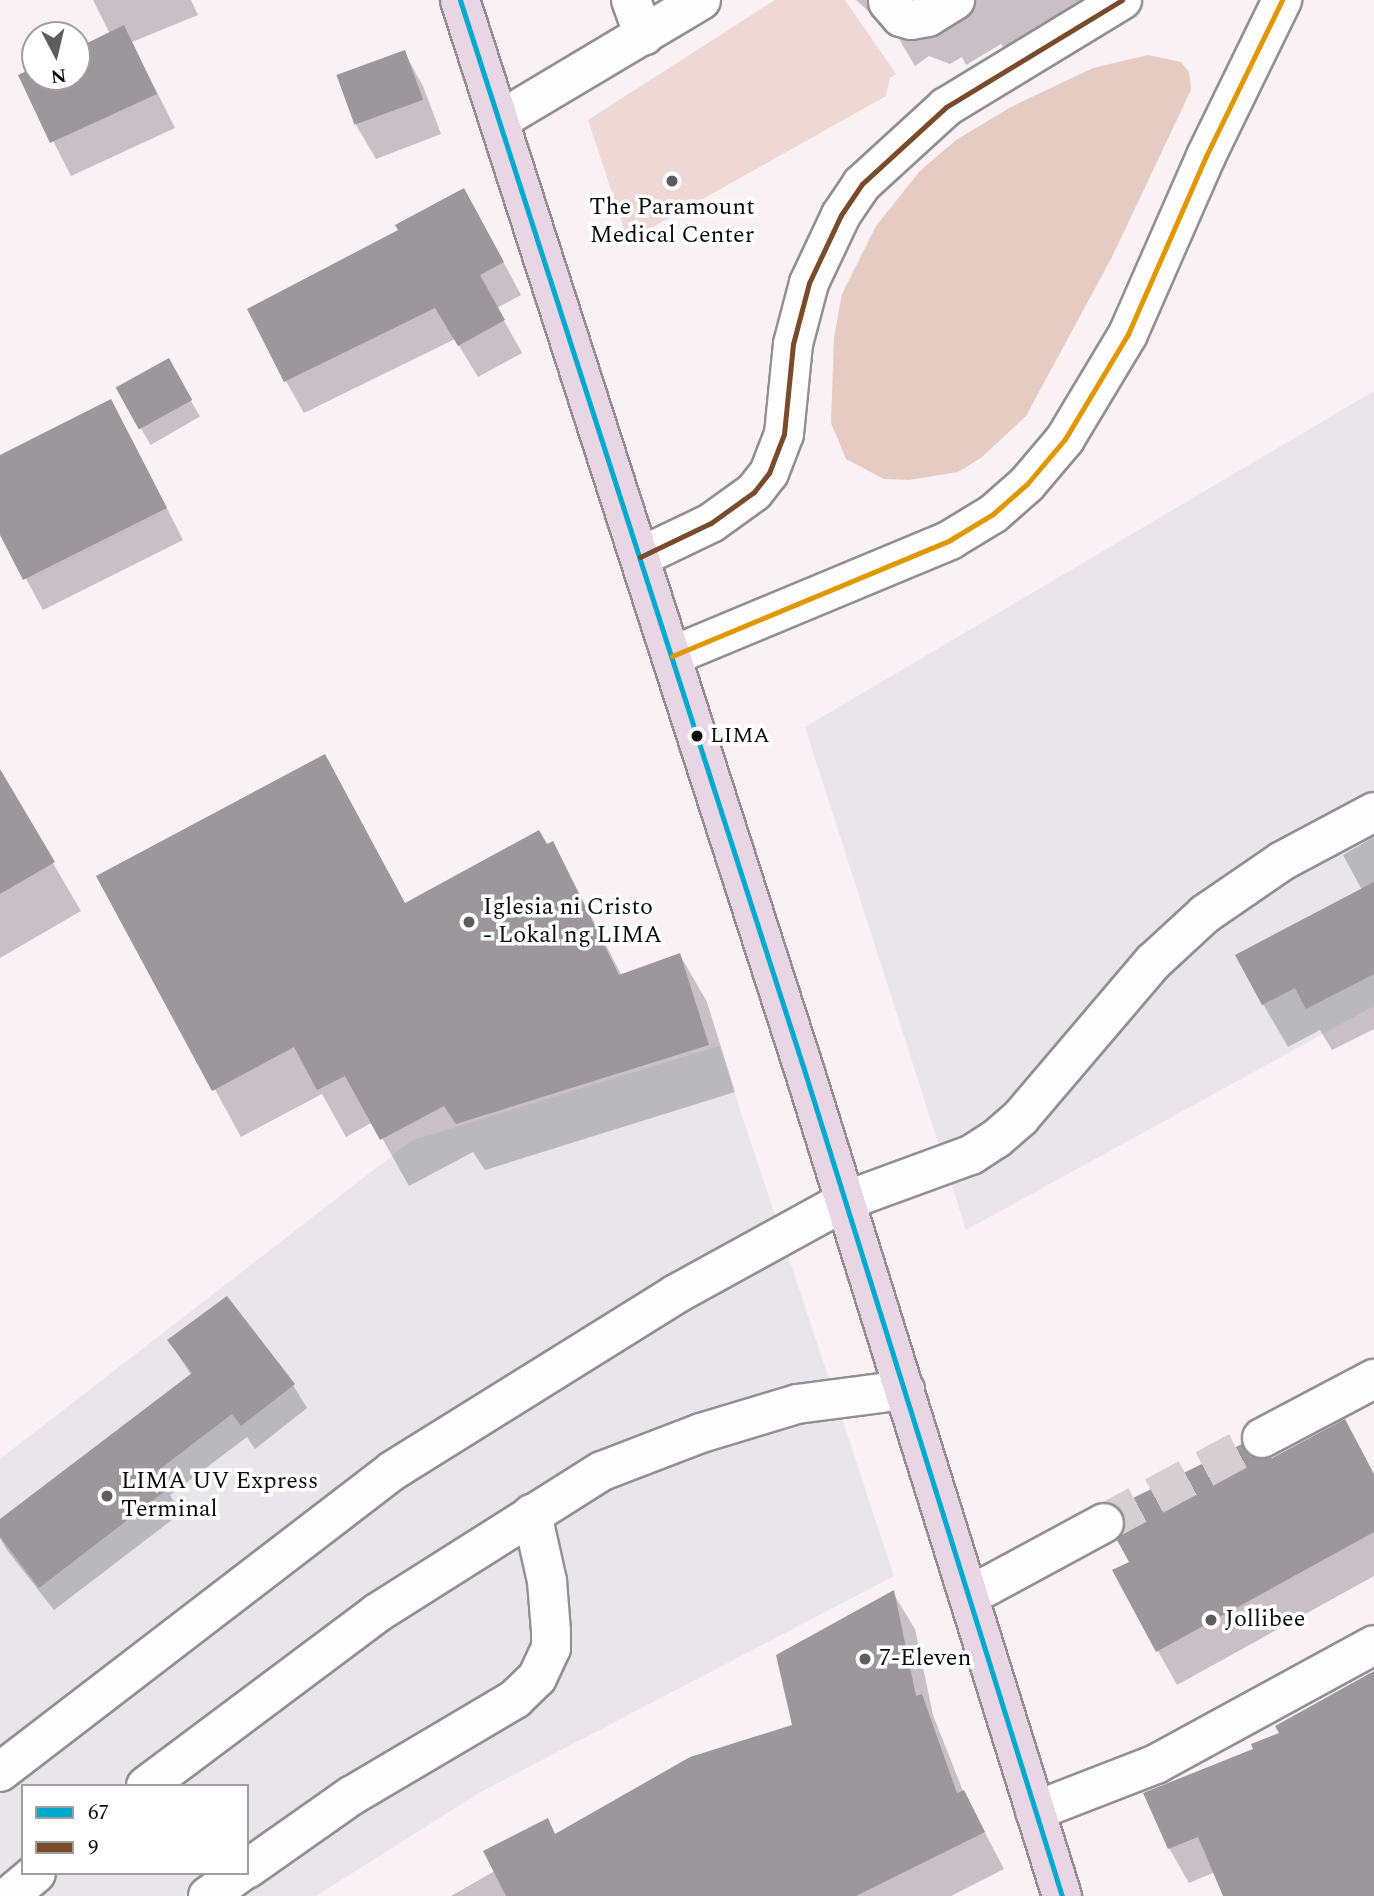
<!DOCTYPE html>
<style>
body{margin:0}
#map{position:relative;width:1374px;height:1896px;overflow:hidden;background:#faf1f5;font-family:Spectral,serif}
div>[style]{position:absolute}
.industrial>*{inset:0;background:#e8e6eb}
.green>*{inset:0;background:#efd8d4}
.forest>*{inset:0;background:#e6cbc2}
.shadow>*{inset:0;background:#0003;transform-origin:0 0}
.building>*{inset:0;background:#9c979a;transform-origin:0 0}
.minor-tunnel>*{height:38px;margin-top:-19px;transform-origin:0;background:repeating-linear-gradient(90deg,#d6cfd2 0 38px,transparent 0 57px)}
.roads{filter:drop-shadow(2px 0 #938f91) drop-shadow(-2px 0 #938f91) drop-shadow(0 2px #938f91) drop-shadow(0 -2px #938f91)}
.minor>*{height:38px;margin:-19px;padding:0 19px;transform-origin:19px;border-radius:19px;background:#fefdfe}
.highway>*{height:38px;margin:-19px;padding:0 19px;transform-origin:19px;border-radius:19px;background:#e8d6e4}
.bus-1>*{height:5px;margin:-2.5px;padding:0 2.5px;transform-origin:2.5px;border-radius:2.5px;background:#00a9ce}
.bus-2>*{height:5px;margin:-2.5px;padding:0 2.5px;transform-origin:2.5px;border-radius:2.5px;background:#7a4b2a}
.bus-3>*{height:5px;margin:-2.5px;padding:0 2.5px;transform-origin:2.5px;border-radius:2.5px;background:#e09701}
.dots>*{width:19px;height:19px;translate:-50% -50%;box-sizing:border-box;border:4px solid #fff;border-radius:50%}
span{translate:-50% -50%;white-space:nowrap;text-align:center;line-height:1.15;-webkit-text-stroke:7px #fff;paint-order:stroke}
.bus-label{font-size:22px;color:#0c0c0c}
.left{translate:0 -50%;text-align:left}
.poi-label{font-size:24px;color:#0c0c0c}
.legend{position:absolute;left:21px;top:1784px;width:228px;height:91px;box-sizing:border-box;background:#fff;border:2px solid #9e9e9e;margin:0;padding:9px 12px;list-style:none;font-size:21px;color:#0c0c0c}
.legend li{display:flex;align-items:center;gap:14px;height:35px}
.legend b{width:35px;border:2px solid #9e9e9e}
.north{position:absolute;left:21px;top:21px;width:70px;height:70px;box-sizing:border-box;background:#fff;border:2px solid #9e9e9e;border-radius:50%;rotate:173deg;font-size:19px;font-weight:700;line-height:28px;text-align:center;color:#0c0c0c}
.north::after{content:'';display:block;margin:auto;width:24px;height:32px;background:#5f5c5e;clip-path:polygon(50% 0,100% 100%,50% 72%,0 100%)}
</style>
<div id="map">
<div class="industrial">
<div style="clip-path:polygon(1374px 391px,1374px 1006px,966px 1230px,805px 727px)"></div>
<div style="clip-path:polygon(evenodd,719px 1046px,894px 1576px,479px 1793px,316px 1896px,0 1896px,0 1459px,411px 1141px,719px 1046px,23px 1786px,247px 1786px,247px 1873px,23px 1873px,23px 1786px)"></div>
</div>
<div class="green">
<div style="clip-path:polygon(775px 0,845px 0,896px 74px,890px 78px,886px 96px,628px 241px,588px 120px)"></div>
</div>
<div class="forest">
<div style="clip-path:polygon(1148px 55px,1181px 62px,1189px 72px,1191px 90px,1112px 257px,1026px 416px,981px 458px,958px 472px,909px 480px,884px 479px,846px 459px,831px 423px,834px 337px,842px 294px,876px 226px,920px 171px,956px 140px,1011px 107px,1093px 68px)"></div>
</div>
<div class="shadow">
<div style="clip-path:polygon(93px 0,191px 0,198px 15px,132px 42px,175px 128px,71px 176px,20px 76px,35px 69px,35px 77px,77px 77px,77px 50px,110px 34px)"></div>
<div style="clip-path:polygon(856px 0,1092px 0,1007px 53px,1001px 44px,966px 65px,962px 57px,950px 64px,929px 56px,915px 66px,899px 39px)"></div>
<div style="clip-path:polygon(404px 52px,423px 86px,441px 134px,376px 159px,356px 125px)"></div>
<div style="clip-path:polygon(482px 222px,521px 295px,497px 308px,522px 353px,478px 377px,455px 339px,304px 413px,286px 381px,401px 231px)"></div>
<div style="left:168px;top:361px;width:64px;height:57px;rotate:60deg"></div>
<div style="clip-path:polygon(128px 432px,183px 540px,43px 610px,0 531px,0 457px)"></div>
<div style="clip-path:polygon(0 773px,81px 911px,0 958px)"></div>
<div style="clip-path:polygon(1374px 837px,1374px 1029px,1332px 1050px,1320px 1030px,1288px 1047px,1263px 1004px,1362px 890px,1343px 855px)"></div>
<div style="clip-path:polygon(553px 843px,622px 976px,680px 955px,707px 1002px,735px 1092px,485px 1170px,473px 1152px,409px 1186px,373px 1122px,346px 1137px,322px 1094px,241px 1137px,98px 876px,405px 904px)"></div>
<div style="clip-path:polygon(169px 1341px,293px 1385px,307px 1408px,255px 1449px,247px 1437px,170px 1495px,181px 1513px,54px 1610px,7px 1550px,0 1538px,0 1521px,192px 1376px)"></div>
<div style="clip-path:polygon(1250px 1459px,1374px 1475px,1374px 1576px,1177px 1685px,1158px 1651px,1131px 1562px)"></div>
<div style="clip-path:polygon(893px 1593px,915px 1629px,933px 1715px,963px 1791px,1004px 1869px,951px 1896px,451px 1896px,556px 1836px,795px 1726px)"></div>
<div style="clip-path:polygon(1374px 1693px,1374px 1896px,1225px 1896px,1215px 1872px,1189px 1883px,1169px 1848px,1256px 1749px)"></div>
</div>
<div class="building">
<div style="clip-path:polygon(124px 25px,157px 94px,50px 143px,18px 75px,35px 67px,35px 77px,77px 77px,77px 48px)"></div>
<div style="left:405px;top:50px;width:53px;height:73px;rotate:70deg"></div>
<div style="clip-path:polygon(464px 188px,504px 262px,480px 275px,505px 320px,458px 346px,435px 308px,284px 382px,247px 309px,398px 230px,395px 225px)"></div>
<div style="left:169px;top:358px;width:48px;height:61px;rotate:61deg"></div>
<div style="clip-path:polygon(111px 399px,167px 508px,23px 580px,0 535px,0 455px)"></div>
<div style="clip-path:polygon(325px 754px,405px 903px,539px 830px,547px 844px,553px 841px,619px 975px,680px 953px,709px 1045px,456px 1124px,444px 1106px,380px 1140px,345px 1076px,317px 1090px,294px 1047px,212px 1091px,96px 876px)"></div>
<div style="clip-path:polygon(0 769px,55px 862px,0 894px)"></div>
<div style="clip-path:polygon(1374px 882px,1374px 974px,1306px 1009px,1295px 988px,1262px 1005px,1235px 955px)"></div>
<div style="clip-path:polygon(227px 1296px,295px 1384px,241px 1426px,232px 1414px,156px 1472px,169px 1488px,39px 1588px,0 1537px,0 1519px,192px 1373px,167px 1340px)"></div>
<div style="clip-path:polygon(1345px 1419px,1374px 1474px,1374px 1532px,1156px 1652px,1112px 1570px,1129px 1562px,1117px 1540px,1126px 1523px,1117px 1506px,1242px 1444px,1251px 1457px,1272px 1458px)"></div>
<div style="clip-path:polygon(894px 1590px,916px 1696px,922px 1694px,957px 1793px,964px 1790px,985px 1832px,856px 1896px,506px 1896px,483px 1851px,548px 1818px,555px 1834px,690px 1757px,792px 1725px,776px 1655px)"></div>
<div style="clip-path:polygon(1374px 1671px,1374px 1896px,1223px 1896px,1198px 1837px,1168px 1849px,1143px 1793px,1253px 1749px,1251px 1744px,1279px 1733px,1275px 1726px)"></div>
</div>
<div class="minor-tunnel">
<div style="left:1104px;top:1523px;width:179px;rotate:-28.3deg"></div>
</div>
<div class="roads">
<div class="minor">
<div style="left:631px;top:0;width:38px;rotate:70deg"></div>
<div style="left:888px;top:2px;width:20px;rotate:49deg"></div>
<div style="left:901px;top:17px;width:10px;rotate:17deg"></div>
<div style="left:911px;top:20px;width:17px;rotate:-10deg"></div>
<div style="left:928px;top:17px;width:32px;rotate:-32deg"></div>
<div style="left:500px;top:120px;width:234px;rotate:-30.8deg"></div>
<div style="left:640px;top:557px;width:79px;rotate:-25.6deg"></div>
<div style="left:711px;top:523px;width:53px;rotate:-35.8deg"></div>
<div style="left:754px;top:492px;width:24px;rotate:-52deg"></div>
<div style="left:769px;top:473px;width:42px;rotate:-69deg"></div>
<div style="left:784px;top:434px;width:90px;rotate:-84.3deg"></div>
<div style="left:793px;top:344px;width:63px;rotate:-75.3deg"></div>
<div style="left:809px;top:283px;width:75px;rotate:-64.8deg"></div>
<div style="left:841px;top:215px;width:37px;rotate:-56deg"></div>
<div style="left:862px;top:184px;width:114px;rotate:-42.5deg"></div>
<div style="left:946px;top:107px;width:206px;rotate:-31.3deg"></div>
<div style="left:672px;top:656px;width:301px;rotate:-22.6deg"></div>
<div style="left:950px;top:540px;width:50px;rotate:-31.2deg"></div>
<div style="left:993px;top:514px;width:45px;rotate:-41.4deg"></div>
<div style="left:1027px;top:484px;width:59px;rotate:-49.8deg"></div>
<div style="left:1065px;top:439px;width:122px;rotate:-59deg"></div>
<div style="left:1128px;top:334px;width:194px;rotate:-66.3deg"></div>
<div style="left:1206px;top:156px;width:174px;rotate:-64deg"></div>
<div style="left:1262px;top:1438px;width:127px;rotate:-27.8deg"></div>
<div style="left:971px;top:1595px;width:151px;rotate:-28.4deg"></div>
<div style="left:0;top:1772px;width:494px;rotate:-37.5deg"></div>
<div style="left:392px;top:1471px;width:335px;rotate:-31.9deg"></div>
<div style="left:676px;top:1294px;width:193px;rotate:-28.8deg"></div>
<div style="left:845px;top:1201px;width:134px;rotate:-20.1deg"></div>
<div style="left:971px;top:1155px;width:30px;rotate:-33deg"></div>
<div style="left:996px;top:1139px;width:33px;rotate:-41deg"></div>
<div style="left:1021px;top:1117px;width:204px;rotate:-49.6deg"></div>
<div style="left:1153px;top:962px;width:71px;rotate:-42.7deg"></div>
<div style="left:1205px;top:914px;width:93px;rotate:-34.5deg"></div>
<div style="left:1282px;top:861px;width:104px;rotate:-28deg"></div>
<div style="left:146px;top:1786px;width:289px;rotate:-36.8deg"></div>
<div style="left:377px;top:1613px;width:266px;rotate:-32.3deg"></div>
<div style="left:602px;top:1471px;width:106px;rotate:-21deg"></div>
<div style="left:701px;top:1433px;width:100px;rotate:-16.8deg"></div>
<div style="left:797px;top:1404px;width:109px;rotate:-7.4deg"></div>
<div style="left:1035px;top:1811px;width:130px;rotate:-21.2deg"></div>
<div style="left:1156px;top:1764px;width:248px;rotate:-28.6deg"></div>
<div style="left:247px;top:1869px;width:127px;rotate:-35.1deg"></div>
<div style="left:351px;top:1796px;width:191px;rotate:-30.6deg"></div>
<div style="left:515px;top:1699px;width:30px;rotate:-44deg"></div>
<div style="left:537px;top:1678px;width:33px;rotate:-65deg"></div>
<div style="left:551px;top:1648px;width:17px;rotate:-90deg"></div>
<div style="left:551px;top:1631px;width:50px;rotate:-94.6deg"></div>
<div style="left:547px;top:1581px;width:69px;rotate:-102.6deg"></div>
<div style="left:9px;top:1896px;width:35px;rotate:-40deg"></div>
<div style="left:208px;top:1896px;width:39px;rotate:-36deg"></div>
</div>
<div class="highway">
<div style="left:460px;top:0;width:1117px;rotate:72.17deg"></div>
<div style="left:802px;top:1063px;width:873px;rotate:72.67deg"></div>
</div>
</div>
<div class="bus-1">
<div style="left:460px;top:0;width:1117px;rotate:72.17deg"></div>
<div style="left:802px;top:1063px;width:873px;rotate:72.67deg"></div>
</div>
<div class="bus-2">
<div style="left:640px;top:557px;width:79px;rotate:-25.6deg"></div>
<div style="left:711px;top:523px;width:53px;rotate:-35.8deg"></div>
<div style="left:754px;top:492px;width:24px;rotate:-52deg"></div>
<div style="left:769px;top:473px;width:42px;rotate:-69deg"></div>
<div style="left:784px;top:434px;width:90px;rotate:-84.3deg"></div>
<div style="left:793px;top:344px;width:63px;rotate:-75.3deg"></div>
<div style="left:809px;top:283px;width:75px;rotate:-64.8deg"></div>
<div style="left:841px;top:215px;width:37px;rotate:-56deg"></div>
<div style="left:862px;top:184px;width:114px;rotate:-42.5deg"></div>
<div style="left:946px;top:107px;width:206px;rotate:-31.3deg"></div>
</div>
<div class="bus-3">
<div style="left:672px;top:656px;width:301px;rotate:-22.6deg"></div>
<div style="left:950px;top:540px;width:50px;rotate:-31.2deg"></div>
<div style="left:993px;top:514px;width:45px;rotate:-41.4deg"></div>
<div style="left:1027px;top:484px;width:59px;rotate:-49.8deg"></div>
<div style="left:1065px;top:439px;width:122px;rotate:-59deg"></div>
<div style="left:1128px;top:334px;width:194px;rotate:-66.3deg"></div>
<div style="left:1206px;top:156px;width:174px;rotate:-64deg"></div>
</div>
<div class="dots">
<div style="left:672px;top:181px;background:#5f5c5e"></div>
<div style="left:697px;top:736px;background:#0c0c0c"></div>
<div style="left:469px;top:922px;background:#5f5c5e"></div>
<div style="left:107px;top:1496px;background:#5f5c5e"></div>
<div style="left:1211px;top:1620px;background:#5f5c5e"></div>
<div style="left:865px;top:1659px;background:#5f5c5e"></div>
</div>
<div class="bus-label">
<span class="left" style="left:710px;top:736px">LIMA</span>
</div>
<div class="poi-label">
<span style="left:672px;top:222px">The Paramount<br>Medical Center</span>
<span class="left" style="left:483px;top:922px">Iglesia ni Cristo<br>- Lokal ng LIMA</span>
<span class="left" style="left:121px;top:1496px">LIMA UV Express<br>Terminal</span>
<span class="left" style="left:1225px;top:1620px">Jollibee</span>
<span class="left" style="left:879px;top:1659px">7-Eleven</span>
</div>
<ul class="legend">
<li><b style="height:9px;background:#00a9ce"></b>67</li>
<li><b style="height:9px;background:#7a4b2a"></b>9</li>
</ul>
<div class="north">N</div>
</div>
